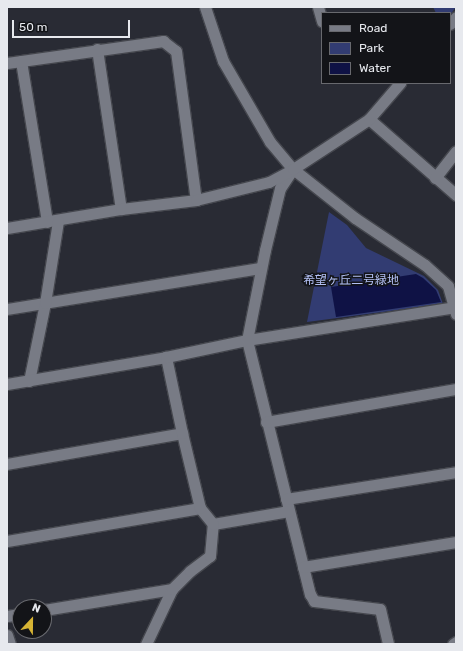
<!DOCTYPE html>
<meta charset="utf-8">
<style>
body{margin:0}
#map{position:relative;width:463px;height:651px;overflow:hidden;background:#292b34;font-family:Rubik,"Noto Sans JP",sans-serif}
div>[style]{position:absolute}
.green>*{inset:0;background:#323c72}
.water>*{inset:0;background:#0f1245}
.roads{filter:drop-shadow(1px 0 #45474e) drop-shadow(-1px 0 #45474e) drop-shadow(0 1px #45474e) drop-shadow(0 -1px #45474e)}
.minor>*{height:11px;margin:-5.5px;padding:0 5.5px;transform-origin:5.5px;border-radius:5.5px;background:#787b85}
.tertiary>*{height:11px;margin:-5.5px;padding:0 5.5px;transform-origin:5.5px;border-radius:5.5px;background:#787b85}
span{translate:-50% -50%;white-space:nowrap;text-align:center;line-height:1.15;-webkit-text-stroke:3px #131418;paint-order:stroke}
.park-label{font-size:12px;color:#b3c0f4}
.frame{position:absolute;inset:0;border:8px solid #e7e9ee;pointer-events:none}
.legend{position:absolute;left:321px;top:12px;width:130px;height:72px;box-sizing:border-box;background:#131418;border:1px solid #68696e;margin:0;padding:5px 7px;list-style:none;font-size:12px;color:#e7e9ee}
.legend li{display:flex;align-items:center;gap:8px;height:20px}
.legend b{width:20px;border:1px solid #68696e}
.north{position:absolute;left:12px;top:599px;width:40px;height:40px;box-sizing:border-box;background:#131418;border:1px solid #68696e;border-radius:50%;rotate:22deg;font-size:11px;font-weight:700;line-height:16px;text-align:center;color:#e7e9ee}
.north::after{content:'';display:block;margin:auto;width:14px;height:18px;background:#d7b434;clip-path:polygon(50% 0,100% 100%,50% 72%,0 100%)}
.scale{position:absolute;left:12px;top:20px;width:118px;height:18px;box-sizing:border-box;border:2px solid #e7e9ee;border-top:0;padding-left:5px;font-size:12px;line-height:14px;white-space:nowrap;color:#e7e9ee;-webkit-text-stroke:3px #131418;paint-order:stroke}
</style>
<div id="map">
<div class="green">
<div style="clip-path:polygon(433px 7px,456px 7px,450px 15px,450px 13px,436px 13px)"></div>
<div style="clip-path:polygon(329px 212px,347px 225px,366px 248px,424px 276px,438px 290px,443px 304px,307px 322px)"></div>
</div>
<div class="water">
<div style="clip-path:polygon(416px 274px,423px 278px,436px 290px,441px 302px,336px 317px,331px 287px)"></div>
</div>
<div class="roads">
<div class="minor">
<div style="left:205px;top:7px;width:57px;rotate:71.6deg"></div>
<div style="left:223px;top:61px;width:94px;rotate:59.9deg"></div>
<div style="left:270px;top:142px;width:35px;rotate:50deg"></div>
<div style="left:293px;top:169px;width:79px;rotate:38.3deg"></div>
<div style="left:355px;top:218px;width:84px;rotate:33.9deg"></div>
<div style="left:425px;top:265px;width:31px;rotate:42deg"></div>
<div style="left:448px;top:286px;width:29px;rotate:74deg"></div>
<div style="left:318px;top:7px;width:15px;rotate:74deg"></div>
<div style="left:450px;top:24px;width:9px;rotate:-49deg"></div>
<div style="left:97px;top:49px;width:162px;rotate:81.5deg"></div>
<div style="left:21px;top:61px;width:163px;rotate:80.8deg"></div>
<div style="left:7px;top:63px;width:158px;rotate:-8deg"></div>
<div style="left:163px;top:41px;width:16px;rotate:38deg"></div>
<div style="left:176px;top:51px;width:150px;rotate:82.4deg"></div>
<div style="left:369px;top:119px;width:116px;rotate:41.1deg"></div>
<div style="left:293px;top:169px;width:23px;rotate:124deg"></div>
<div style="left:280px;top:188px;width:64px;rotate:103.6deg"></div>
<div style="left:265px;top:250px;width:92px;rotate:101.3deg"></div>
<div style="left:247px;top:340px;width:262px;rotate:76.1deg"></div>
<div style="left:310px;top:594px;width:8px;rotate:60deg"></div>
<div style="left:314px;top:601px;width:66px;rotate:6.9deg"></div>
<div style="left:380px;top:609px;width:36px;rotate:77deg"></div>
<div style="left:435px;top:178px;width:34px;rotate:-52deg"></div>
<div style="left:7px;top:228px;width:116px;rotate:-9.5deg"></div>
<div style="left:121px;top:209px;width:76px;rotate:-6.8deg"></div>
<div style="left:196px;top:200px;width:75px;rotate:-13.9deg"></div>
<div style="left:269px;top:182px;width:27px;rotate:-28deg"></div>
<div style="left:293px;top:169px;width:91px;rotate:-33.3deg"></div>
<div style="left:369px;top:119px;width:48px;rotate:-49.3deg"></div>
<div style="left:7px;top:309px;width:257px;rotate:-9.2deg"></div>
<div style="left:29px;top:381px;width:80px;rotate:-78.4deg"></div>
<div style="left:45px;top:303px;width:83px;rotate:-81deg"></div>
<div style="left:266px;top:422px;width:193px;rotate:-9.9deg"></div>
<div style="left:7px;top:464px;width:178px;rotate:-10deg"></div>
<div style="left:286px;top:499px;width:172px;rotate:-9deg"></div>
<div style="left:213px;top:524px;width:77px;rotate:-9.7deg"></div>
<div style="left:7px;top:541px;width:196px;rotate:-9.7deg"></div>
<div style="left:303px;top:567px;width:155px;rotate:-9.3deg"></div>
<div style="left:44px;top:610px;width:130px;rotate:-9.3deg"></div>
<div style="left:7px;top:616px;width:13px;rotate:-9deg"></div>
<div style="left:7px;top:635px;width:9px;rotate:72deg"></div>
<div style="left:146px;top:644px;width:61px;rotate:-64.7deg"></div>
<div style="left:172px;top:589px;width:25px;rotate:-45deg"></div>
<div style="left:190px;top:571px;width:25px;rotate:-37deg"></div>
<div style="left:210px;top:556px;width:32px;rotate:-85deg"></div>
<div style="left:213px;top:524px;width:21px;rotate:-129deg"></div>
<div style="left:200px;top:508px;width:77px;rotate:-103.5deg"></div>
<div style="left:182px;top:433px;width:78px;rotate:-101.9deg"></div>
<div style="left:453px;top:644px;width:4px;rotate:-34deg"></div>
</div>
<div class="tertiary">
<div style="left:7px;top:384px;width:161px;rotate:-9.6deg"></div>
<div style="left:166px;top:357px;width:83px;rotate:-11.9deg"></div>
<div style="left:247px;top:340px;width:212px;rotate:-9deg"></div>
</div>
</div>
<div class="park-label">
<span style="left:351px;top:281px">希望ヶ丘二号緑地</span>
</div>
<div class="frame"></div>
<ul class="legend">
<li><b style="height:5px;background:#787b85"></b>Road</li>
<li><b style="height:11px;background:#323c72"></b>Park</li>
<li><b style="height:11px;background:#0f1245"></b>Water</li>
</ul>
<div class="north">N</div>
<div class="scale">50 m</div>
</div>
